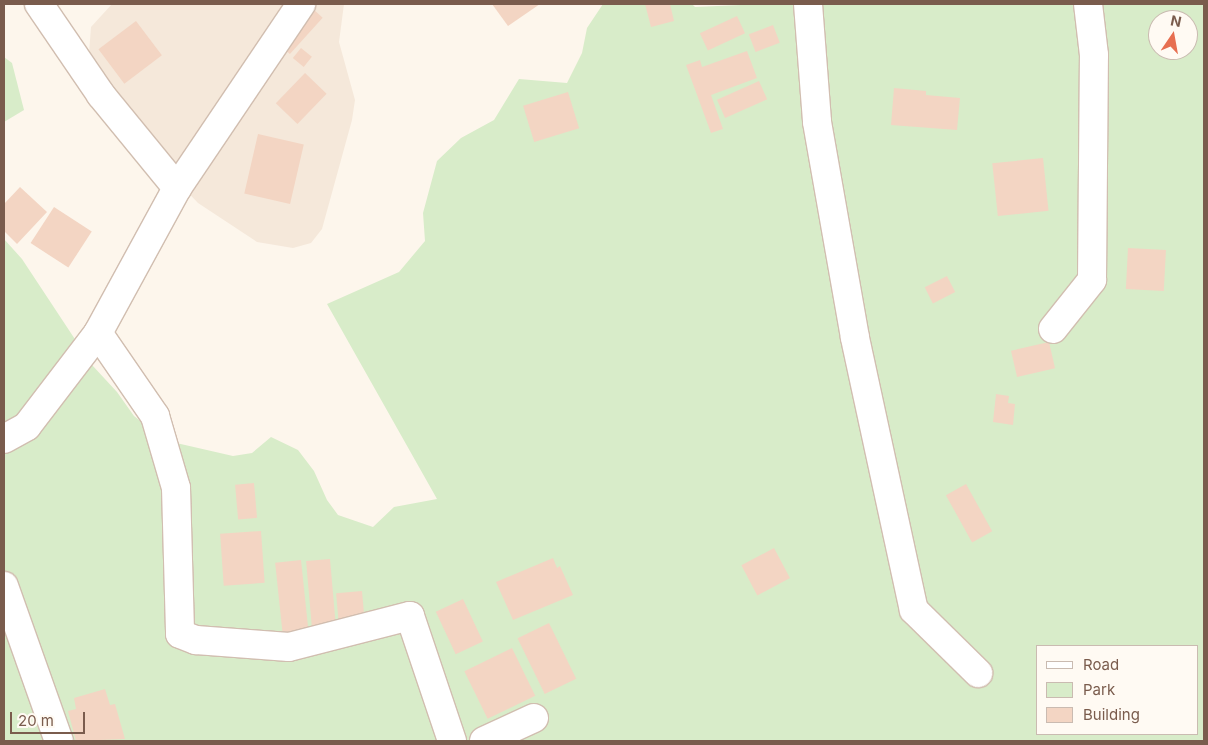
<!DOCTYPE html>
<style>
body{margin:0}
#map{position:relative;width:1208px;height:745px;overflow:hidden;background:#fdf6ec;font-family:Inter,sans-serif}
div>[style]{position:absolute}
.residential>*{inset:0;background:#f5e8da}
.green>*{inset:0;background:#d8ecc9}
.building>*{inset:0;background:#f3d5c3;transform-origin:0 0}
.roads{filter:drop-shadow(1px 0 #d1beb0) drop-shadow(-1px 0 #d1beb0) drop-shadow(0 1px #d1beb0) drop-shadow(0 -1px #d1beb0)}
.minor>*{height:28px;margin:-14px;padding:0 14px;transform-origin:14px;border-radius:14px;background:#fff}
span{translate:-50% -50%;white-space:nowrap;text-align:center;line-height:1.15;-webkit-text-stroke:4px #fffaf3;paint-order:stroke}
.frame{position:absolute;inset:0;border:5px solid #7a5c4d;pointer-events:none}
.legend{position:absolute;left:1036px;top:645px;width:162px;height:90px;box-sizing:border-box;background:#fffaf3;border:1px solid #cabbb1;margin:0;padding:6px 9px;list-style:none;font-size:15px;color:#7a5c4d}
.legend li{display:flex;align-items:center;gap:10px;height:25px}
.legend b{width:25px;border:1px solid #cabbb1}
.north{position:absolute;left:1148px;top:10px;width:50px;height:50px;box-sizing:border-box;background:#fffaf3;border:1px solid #cabbb1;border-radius:50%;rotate:12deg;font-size:14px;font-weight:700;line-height:20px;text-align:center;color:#7a5c4d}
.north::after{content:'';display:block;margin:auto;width:18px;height:22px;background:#e76f51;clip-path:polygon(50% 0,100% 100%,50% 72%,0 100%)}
.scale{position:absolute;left:10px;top:712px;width:75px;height:22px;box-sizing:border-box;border:2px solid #7a5c4d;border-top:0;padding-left:6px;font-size:15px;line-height:18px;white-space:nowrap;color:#7a5c4d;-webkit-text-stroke:4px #fffaf3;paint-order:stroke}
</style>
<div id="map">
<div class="residential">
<div style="clip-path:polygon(112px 4px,344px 4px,339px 42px,355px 100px,352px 120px,322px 229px,311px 243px,293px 248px,257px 242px,198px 203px,96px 96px,87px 80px,91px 27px)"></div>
</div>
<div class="green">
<div style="clip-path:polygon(evenodd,603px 4px,692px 4px,695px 7px,763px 4px,1204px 4px,1204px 741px,4px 741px,4px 239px,22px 259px,92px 365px,117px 392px,134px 416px,143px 423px,172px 442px,233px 456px,252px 453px,271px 437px,298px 450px,314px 471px,327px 500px,338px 515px,373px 527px,394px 507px,437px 499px,327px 304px,399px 272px,425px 241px,423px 213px,437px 161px,461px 138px,494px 120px,519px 79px,567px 83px,582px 53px,587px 28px,603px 4px,1158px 20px,1188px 20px,1188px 50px,1158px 50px,1158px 20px,603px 4px,1037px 646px,1197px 646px,1197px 734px,1037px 734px,1037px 646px)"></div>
<div style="clip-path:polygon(4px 57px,12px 63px,24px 110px,4px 122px)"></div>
</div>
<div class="building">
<div style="clip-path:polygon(492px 4px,540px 4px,508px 26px)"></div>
<div style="clip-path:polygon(645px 4px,670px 4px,674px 21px,651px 27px)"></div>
<div style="left:313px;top:9px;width:13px;height:49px;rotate:42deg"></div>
<div style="left:737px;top:16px;width:19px;height:41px;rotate:65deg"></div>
<div style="left:136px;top:21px;width:43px;height:47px;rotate:53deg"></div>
<div style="left:773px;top:25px;width:19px;height:26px;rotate:69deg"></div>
<div style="left:301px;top:48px;width:14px;height:13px;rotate:39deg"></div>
<div style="clip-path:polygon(747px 51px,757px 78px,711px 95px,723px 129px,711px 133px,686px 65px,700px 60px,702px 67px)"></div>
<div style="left:305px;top:73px;width:30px;height:42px;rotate:44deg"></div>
<div style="left:759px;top:81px;width:20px;height:46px;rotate:66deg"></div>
<div style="clip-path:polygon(894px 88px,926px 91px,926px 95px,960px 98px,957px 130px,891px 125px)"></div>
<div style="left:568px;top:92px;width:38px;height:47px;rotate:73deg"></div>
<div style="left:258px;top:134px;width:47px;height:61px;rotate:13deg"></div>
<div style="left:1043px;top:158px;width:53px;height:51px;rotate:84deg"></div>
<div style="clip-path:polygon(20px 187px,47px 212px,17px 244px,4px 231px,4px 204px)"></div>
<div style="left:54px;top:207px;width:45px;height:43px;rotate:33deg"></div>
<div style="left:1128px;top:248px;width:38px;height:41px;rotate:3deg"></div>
<div style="left:947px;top:276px;width:18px;height:25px;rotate:63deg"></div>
<div style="left:1049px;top:342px;width:27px;height:39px;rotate:77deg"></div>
<div style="clip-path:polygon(996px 394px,1009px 396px,1008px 403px,1015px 404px,1013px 425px,993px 422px)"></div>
<div style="left:254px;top:483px;width:35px;height:19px;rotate:85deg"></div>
<div style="left:966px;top:484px;width:54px;height:23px;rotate:61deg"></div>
<div style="left:261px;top:531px;width:52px;height:41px;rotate:86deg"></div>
<div style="left:774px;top:548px;width:34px;height:37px;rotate:62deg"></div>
<div style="clip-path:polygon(553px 558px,557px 568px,560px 566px,573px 595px,513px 620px,496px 582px)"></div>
<div style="left:330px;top:559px;width:69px;height:24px;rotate:85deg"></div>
<div style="left:301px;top:560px;width:71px;height:26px;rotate:84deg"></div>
<div style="left:362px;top:591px;width:35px;height:26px;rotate:85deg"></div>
<div style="left:463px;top:599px;width:47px;height:30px;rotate:65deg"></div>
<div style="left:549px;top:623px;width:62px;height:35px;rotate:64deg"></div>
<div style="left:512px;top:648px;width:53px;height:53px;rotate:64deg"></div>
<div style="clip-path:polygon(105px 689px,110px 705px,115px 704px,125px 739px,76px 741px,68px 711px,76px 709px,74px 698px)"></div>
</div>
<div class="roads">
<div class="minor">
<div style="left:39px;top:4px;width:110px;rotate:55.7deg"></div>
<div style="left:101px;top:95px;width:120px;rotate:50.7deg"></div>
<div style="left:808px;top:4px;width:118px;rotate:85.6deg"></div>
<div style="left:817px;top:122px;width:219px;rotate:80deg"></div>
<div style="left:855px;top:338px;width:278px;rotate:77.8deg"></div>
<div style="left:914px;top:610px;width:90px;rotate:44.5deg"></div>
<div style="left:1053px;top:329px;width:63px;rotate:-51.5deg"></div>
<div style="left:1092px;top:280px;width:225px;rotate:-89.5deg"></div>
<div style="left:1094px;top:55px;width:51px;rotate:-96.7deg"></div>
<div style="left:98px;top:333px;width:101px;rotate:55.5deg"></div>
<div style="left:155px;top:416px;width:75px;rotate:73.7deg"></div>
<div style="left:176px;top:488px;width:146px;rotate:88.4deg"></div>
<div style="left:180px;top:634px;width:17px;rotate:21deg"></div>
<div style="left:196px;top:640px;width:93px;rotate:4.3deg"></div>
<div style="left:289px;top:647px;width:125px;rotate:-14.4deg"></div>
<div style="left:410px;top:616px;width:132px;rotate:71.4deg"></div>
<div style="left:4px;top:439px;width:26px;rotate:-29deg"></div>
<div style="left:27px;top:426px;width:117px;rotate:-52.6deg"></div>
<div style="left:98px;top:333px;width:165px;rotate:-61.4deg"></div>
<div style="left:177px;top:188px;width:222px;rotate:-56deg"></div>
<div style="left:4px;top:586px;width:164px;rotate:70.5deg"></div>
<div style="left:484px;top:741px;width:55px;rotate:-24.7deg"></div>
</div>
</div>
<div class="frame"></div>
<ul class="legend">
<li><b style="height:6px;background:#fff"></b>Road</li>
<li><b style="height:14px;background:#d8ecc9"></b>Park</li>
<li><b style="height:14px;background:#f3d5c3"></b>Building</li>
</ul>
<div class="north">N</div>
<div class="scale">20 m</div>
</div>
